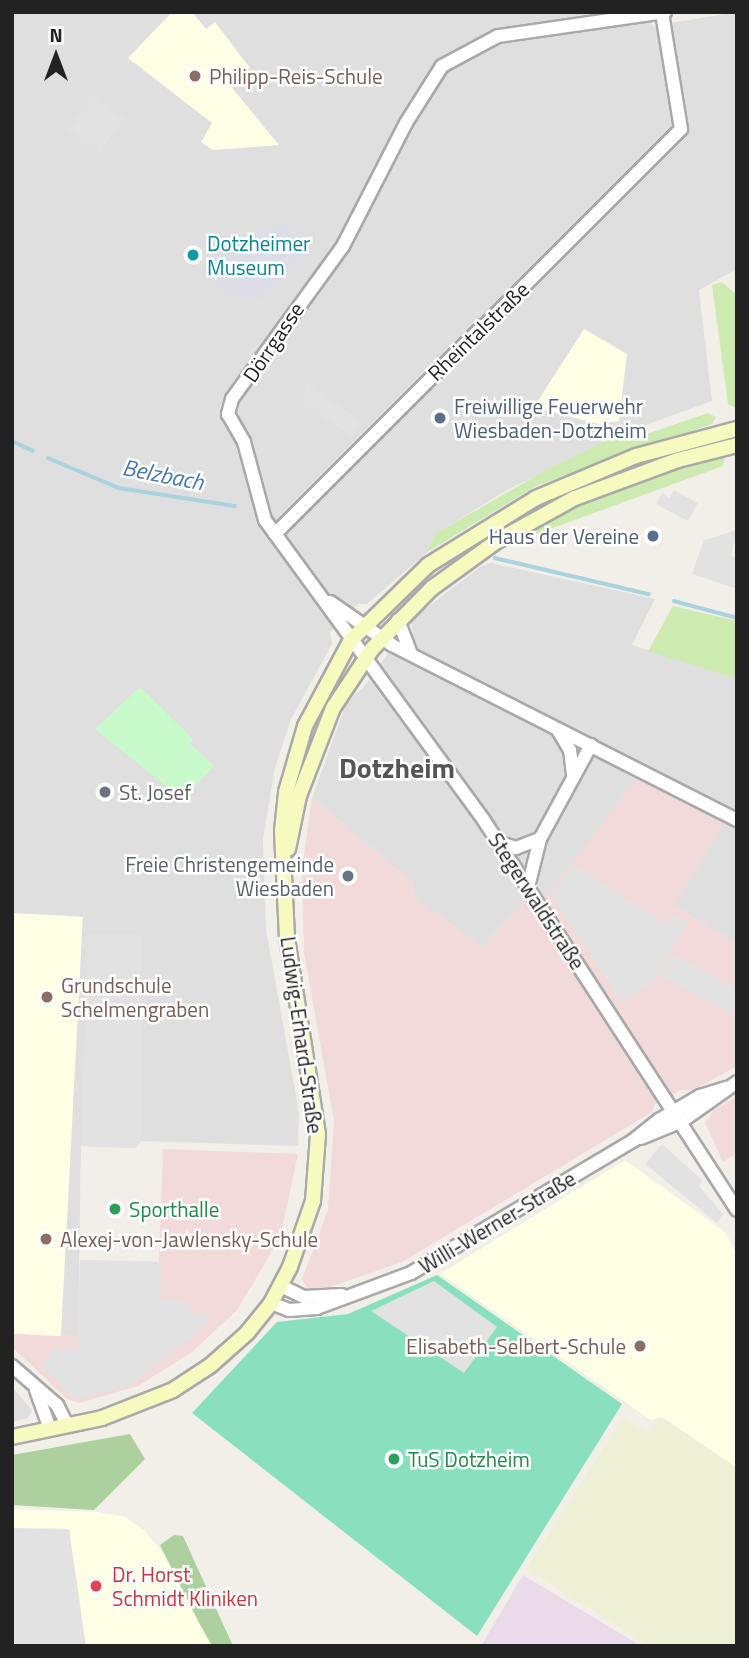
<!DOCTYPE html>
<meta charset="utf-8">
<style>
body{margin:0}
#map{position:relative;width:749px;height:1658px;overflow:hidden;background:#f2efe9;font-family:"Titillium Web",sans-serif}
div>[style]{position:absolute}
.residential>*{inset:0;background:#e0dfdf}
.commercial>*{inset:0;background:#f2dad9}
.industrial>*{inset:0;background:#ebdbe8}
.education>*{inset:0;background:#ffffe5;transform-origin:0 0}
.farmland>*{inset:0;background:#eef0d5}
.grass>*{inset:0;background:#cdebb0}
.forest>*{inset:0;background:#add19e}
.park>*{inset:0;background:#c8facc}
.pitch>*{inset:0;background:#88e0be}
.parking>*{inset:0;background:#e2e2e2;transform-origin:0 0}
.plaza>*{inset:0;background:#dddde8}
.stream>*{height:3.5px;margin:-1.75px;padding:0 1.75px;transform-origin:1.75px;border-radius:1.75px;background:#aad3df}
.roads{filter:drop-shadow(2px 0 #a9a9a9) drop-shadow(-2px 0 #a9a9a9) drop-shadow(0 2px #a9a9a9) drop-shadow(0 -2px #a9a9a9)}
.tertiary>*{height:12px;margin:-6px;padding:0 6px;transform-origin:6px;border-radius:6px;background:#fff}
.secondary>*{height:14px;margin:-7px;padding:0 7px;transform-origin:7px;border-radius:7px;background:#f7fabf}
.dots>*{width:19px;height:19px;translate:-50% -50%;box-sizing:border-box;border:4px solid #fff;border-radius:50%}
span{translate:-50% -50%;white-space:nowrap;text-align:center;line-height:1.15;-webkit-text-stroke:5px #fff;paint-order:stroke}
.education-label{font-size:21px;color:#785e54}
.left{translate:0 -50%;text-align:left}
.right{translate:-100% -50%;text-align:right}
.culture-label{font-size:21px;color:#0d838f}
.street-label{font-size:21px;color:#222}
.service-label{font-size:21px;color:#4e5e75}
.worship-label{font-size:21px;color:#5b616d}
.leisure-label{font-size:21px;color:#27864d}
.health-label{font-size:21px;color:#be3a42}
.water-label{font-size:23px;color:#4a7aab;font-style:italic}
.district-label{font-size:28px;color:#555;font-weight:700}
.frame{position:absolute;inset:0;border:14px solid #222;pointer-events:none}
.north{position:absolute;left:21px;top:21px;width:70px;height:70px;-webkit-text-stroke:5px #fff;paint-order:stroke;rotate:0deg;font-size:19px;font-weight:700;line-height:28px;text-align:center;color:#222}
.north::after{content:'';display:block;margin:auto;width:24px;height:32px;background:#222;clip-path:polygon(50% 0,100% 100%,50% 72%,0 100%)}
</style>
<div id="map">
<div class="residential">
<div style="clip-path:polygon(12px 12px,647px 12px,653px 26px,737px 12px,737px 269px,699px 290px,712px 401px,632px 430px,616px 428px,607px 443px,507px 490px,436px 534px,426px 553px,367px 604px,358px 604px,330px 632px,332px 644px,291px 719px,275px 768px,263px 839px,266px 930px,299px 1112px,298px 1146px,141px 1141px,136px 1148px,81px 1146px,78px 1335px,12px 1333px)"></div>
<div style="clip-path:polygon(491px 563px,655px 599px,632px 645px,737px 679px,737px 944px,674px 906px,639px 776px,548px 895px,524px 902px,483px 947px,414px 898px,413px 883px,312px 798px,347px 701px,363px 688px,388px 653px,405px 661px,414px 642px,411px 620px,480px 567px)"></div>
<div style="clip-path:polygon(12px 1387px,32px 1410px,28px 1418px,12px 1422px)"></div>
</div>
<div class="commercial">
<div style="clip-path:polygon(639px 775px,727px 819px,674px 906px,737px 944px,737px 1066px,694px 1090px,681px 1090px,655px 1104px,652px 1112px,402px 1262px,327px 1288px,307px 1288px,302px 1279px,328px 1210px,334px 1121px,304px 953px,302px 869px,312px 798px,413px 883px,414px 898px,483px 947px,524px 902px,548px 895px)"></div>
<div style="clip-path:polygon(737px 1096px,737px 1153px,723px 1162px,705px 1123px,713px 1111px)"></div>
<div style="clip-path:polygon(163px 1149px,298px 1154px,280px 1238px,237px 1310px,192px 1352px,138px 1386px,79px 1403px,67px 1399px,12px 1347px,12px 1333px,78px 1335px,80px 1260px,159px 1262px)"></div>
</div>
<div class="industrial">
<div style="clip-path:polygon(523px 1575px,641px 1646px,481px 1646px)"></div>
</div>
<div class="education">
<div style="clip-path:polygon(172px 12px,192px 12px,206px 29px,215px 22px,250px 68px,229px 84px,279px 145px,213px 150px,201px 142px,212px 123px,128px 58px)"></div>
<div style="clip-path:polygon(584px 329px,627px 354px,619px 421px,598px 424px,534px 407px)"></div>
<div style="left:12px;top:913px;width:71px;height:420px;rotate:3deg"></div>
<div style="clip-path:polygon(625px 1160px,725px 1232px,737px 1256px,737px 1468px,662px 1417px,651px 1420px,440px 1274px)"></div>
<div style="clip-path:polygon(12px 1509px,96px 1512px,124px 1516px,144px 1530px,162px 1552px,212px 1646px,12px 1646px)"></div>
</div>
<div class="farmland">
<div style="clip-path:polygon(662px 1417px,737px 1468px,737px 1646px,650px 1646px,526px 1569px,622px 1419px,648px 1432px)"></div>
</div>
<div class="grass">
<div style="clip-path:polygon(722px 282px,737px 295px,737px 409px,728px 404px,712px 285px)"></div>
<div style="clip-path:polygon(708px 413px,716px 417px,712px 424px,536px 486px,426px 553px,435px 534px,548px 469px,610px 439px,635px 438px)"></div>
<div style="clip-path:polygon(725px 455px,723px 466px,498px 548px,593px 497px,640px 478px)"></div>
<div style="clip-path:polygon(673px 606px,737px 621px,737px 679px,648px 651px)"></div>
</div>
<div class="forest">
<div style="clip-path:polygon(130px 1434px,145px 1459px,94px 1510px,12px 1505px,12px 1455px)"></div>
<div style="clip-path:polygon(174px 1535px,183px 1536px,233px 1646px,212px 1646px,198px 1621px,160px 1545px)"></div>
</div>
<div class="park">
<div style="clip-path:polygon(140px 687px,193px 739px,190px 744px,214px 766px,182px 799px,95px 729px)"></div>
</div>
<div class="pitch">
<div style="clip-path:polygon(437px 1275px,622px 1404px,477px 1636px,192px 1413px,277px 1322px,348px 1314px)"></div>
</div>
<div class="parking">
<div style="left:94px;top:96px;width:38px;height:42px;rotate:37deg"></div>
<div style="left:309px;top:384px;width:66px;height:18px;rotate:36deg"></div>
<div style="clip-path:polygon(674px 490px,698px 503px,688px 521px,656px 504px,662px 493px,670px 498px)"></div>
<div style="clip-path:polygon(737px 530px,731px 556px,737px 558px,737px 589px,692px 574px,704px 540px)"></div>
<div style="clip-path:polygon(574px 865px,667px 924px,673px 914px,689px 922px,652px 983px,621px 1002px,551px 895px)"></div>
<div style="clip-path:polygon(88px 934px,141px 935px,141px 1141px,136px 1148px,81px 1146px)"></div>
<div style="clip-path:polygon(673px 955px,737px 988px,737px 1017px,659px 975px)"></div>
<div style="clip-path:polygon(662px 1144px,702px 1180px,699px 1186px,723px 1214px,717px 1223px,645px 1164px)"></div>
<div style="clip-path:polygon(80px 1260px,161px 1262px,160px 1300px,190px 1301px,190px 1313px,208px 1314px,208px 1324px,129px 1386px,75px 1399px,41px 1365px,49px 1359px,49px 1349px,78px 1350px)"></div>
<div style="clip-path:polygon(434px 1281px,497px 1327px,464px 1373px,371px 1311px)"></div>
<div style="clip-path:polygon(12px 1528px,69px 1529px,86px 1646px,12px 1646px)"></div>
</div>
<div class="plaza">
<div style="clip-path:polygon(287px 221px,303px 252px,262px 299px,234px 297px,202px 272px,218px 251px)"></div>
</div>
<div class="stream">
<div style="left:12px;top:441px;width:23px;rotate:25deg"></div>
<div style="left:48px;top:458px;width:77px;rotate:22.9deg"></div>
<div style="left:119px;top:488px;width:117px;rotate:8.8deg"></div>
<div style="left:495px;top:558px;width:158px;rotate:13.2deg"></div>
<div style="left:674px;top:601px;width:65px;rotate:15.1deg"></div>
</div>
<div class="roads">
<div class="tertiary">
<div style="left:665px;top:12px;width:169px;rotate:171.8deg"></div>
<div style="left:498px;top:36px;width:64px;rotate:151.8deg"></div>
<div style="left:442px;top:66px;width:67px;rotate:122.3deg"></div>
<div style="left:406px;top:123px;width:138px;rotate:117.1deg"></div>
<div style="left:343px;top:246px;width:189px;rotate:126deg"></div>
<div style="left:232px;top:399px;width:16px;rotate:105deg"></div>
<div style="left:228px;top:414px;width:32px;rotate:60deg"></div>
<div style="left:244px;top:442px;width:81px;rotate:74.9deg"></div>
<div style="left:265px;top:520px;width:370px;rotate:53.9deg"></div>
<div style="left:483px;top:819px;width:466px;rotate:57deg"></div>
<div style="left:275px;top:534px;width:573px;rotate:-44.93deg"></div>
<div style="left:681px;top:129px;width:118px;rotate:-99.3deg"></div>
<div style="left:330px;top:602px;width:75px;rotate:34.7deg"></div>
<div style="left:392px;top:645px;width:387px;rotate:26.9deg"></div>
<div style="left:398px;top:620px;width:36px;rotate:69deg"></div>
<div style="left:559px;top:732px;width:21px;rotate:59deg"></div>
<div style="left:570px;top:750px;width:26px;rotate:83deg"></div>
<div style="left:500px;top:843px;width:17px;rotate:17deg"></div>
<div style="left:516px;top:848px;width:26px;rotate:-21deg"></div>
<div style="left:528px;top:887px;width:49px;rotate:-76deg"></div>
<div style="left:540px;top:839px;width:107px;rotate:-61.5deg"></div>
<div style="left:641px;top:1138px;width:44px;rotate:-22.5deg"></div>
<div style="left:682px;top:1121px;width:67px;rotate:-35.3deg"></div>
<div style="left:281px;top:1286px;width:25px;rotate:26deg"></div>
<div style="left:304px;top:1297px;width:38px;rotate:-3deg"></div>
<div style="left:271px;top:1303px;width:19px;rotate:21deg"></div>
<div style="left:289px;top:1310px;width:28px;rotate:-4deg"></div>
<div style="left:317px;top:1308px;width:100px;rotate:-20.4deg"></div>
<div style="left:411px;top:1273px;width:260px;rotate:-30.8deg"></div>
<div style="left:634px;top:1140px;width:32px;rotate:-39deg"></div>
<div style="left:659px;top:1120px;width:48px;rotate:-30.3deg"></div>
<div style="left:700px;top:1096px;width:28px;rotate:-17deg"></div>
<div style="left:12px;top:1366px;width:60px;rotate:40.9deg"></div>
<div style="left:57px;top:1405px;width:22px;rotate:63deg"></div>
<div style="left:36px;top:1390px;width:41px;rotate:70.3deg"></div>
</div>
<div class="secondary">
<div style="left:288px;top:849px;width:54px;rotate:-78.3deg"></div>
<div style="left:299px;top:796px;width:94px;rotate:-68.9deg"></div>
<div style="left:333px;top:708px;width:71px;rotate:-56.5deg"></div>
<div style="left:372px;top:649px;width:86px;rotate:-45.5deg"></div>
<div style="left:432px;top:588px;width:80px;rotate:-35.9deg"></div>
<div style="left:497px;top:541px;width:89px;rotate:-28.9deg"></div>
<div style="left:575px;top:498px;width:110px;rotate:-20.3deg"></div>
<div style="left:678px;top:460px;width:61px;rotate:-14.3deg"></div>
<div style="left:12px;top:1437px;width:92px;rotate:-11.9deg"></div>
<div style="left:102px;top:1418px;width:76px;rotate:-21.5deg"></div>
<div style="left:173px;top:1390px;width:45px;rotate:-33.3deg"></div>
<div style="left:211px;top:1365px;width:48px;rotate:-41.6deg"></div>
<div style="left:247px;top:1333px;width:38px;rotate:-51deg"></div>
<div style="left:271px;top:1303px;width:41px;rotate:-62.2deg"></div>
<div style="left:290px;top:1267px;width:70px;rotate:-70.8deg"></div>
<div style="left:313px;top:1201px;width:67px;rotate:-85.7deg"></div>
<div style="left:318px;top:1134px;width:198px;rotate:-99deg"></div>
<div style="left:287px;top:938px;width:107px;rotate:-92.7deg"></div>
<div style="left:282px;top:831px;width:39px;rotate:-84deg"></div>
<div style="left:286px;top:792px;width:69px;rotate:-73.9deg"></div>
<div style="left:305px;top:726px;width:98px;rotate:-61.9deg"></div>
<div style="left:351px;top:640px;width:107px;rotate:-44.2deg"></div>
<div style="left:428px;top:565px;width:127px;rotate:-31.8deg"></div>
<div style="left:536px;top:498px;width:108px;rotate:-22.8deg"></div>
<div style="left:636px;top:456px;width:105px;rotate:-15deg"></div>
</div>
</div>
<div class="dots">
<div style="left:195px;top:76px;background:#8d6e63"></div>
<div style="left:193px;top:255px;background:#0f9aa8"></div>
<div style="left:440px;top:418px;background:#5c6f8a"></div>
<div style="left:653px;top:536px;background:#5c6f8a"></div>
<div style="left:105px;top:792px;background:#6b7280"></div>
<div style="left:348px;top:876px;background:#6b7280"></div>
<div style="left:47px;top:997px;background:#8d6e63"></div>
<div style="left:115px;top:1209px;background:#2e9e5b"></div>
<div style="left:46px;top:1239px;background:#8d6e63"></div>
<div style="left:640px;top:1346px;background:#8d6e63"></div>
<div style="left:394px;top:1459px;background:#2e9e5b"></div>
<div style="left:96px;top:1586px;background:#e0444e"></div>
</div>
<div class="education-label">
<span class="left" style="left:209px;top:76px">Philipp-Reis-Schule</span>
<span class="left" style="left:61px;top:997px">Grundschule<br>Schelmengraben</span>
<span class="left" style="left:60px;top:1239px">Alexej-von-Jawlensky-Schule</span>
<span class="right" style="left:626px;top:1346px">Elisabeth-Selbert-Schule</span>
</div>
<div class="culture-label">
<span class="left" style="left:207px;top:255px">Dotzheimer<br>Museum</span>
</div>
<div class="street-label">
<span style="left:478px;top:331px;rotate:-44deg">Rheintalstraße</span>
<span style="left:273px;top:342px;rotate:-56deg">Dörrgasse</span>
<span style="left:537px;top:901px;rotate:57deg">Stegerwaldstraße</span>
<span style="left:302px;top:1035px;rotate:82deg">Ludwig-Erhard-Straße</span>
<span style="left:497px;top:1222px;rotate:-31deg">Willi-Werner-Straße</span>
</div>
<div class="service-label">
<span class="left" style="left:454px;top:418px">Freiwillige Feuerwehr<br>Wiesbaden-Dotzheim</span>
<span class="right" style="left:639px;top:536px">Haus der Vereine</span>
</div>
<div class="worship-label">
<span class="left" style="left:119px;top:792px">St. Josef</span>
<span class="right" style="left:334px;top:876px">Freie Christengemeinde<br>Wiesbaden</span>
</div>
<div class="leisure-label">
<span class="left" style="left:129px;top:1209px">Sporthalle</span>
<span class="left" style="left:408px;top:1459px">TuS Dotzheim</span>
</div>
<div class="health-label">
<span class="left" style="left:112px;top:1586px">Dr. Horst<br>Schmidt Kliniken</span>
</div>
<div class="water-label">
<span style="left:163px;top:475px;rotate:11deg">Belzbach</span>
</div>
<div class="district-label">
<span style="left:397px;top:768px">Dotzheim</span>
</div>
<div class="frame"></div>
<div class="north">N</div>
</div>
